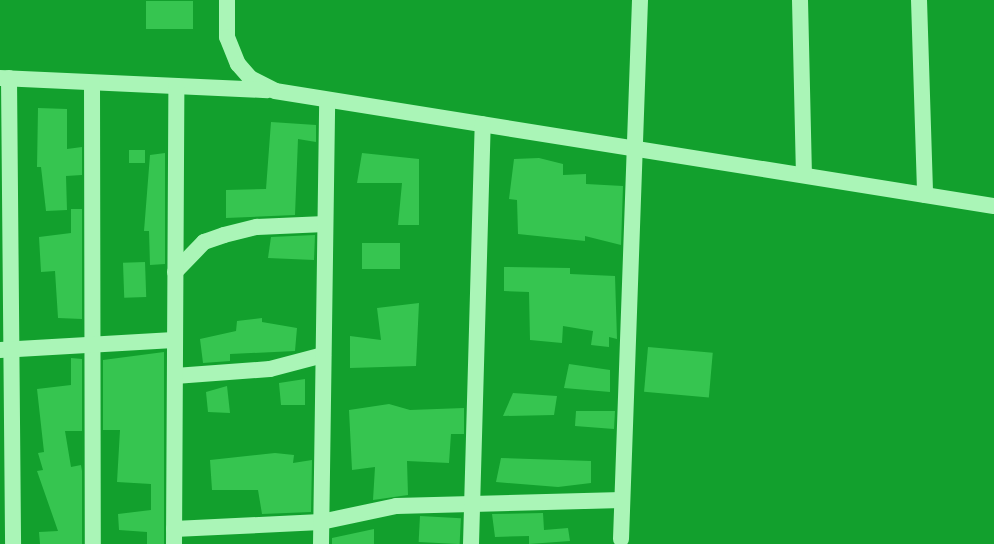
<!DOCTYPE html>
<style>
body{margin:0}
#map{position:relative;width:994px;height:544px;overflow:hidden;background:#12a02d;font-family:"DM Sans",sans-serif}
div>[style]{position:absolute}
.building>*{inset:0;background:#36c550;transform-origin:0 0}
.minor>*{height:16px;margin:-8px;padding:0 8px;transform-origin:8px;border-radius:8px;background:#aaf5b7}
span{translate:-50% -50%;white-space:nowrap;text-align:center;line-height:1.15;-webkit-text-stroke:5px #12a02d;paint-order:stroke}
</style>
<div id="map">
<div class="building">
<div style="left:193px;top:1px;width:28px;height:47px;rotate:90deg"></div>
<div style="clip-path:polygon(38px 108px,67px 109px,67px 149px,82px 147px,82px 175px,66px 176px,67px 210px,46px 211px,41px 167px,37px 167px)"></div>
<div style="clip-path:polygon(271px 122px,316px 125px,316px 142px,298px 139px,295px 215px,226px 218px,226px 190px,266px 189px)"></div>
<div style="left:129px;top:150px;width:16px;height:13px"></div>
<div style="clip-path:polygon(165px 153px,165px 264px,150px 265px,149px 231px,144px 231px,150px 155px)"></div>
<div style="clip-path:polygon(362px 153px,419px 159px,419px 225px,398px 225px,402px 183px,357px 183px)"></div>
<div style="clip-path:polygon(539px 158px,563px 164px,563px 175px,586px 174px,586px 184px,623px 186px,621px 245px,585px 236px,585px 241px,518px 234px,517px 200px,509px 199px,514px 159px)"></div>
<div style="clip-path:polygon(71px 209px,82px 209px,82px 319px,58px 318px,55px 271px,41px 272px,39px 237px,71px 233px)"></div>
<div style="clip-path:polygon(315px 235px,314px 260px,268px 258px,271px 237px)"></div>
<div style="left:400px;top:243px;width:26px;height:38px;rotate:90deg"></div>
<div style="left:145px;top:262px;width:35px;height:22px;rotate:88deg"></div>
<div style="clip-path:polygon(504px 267px,570px 268px,570px 274px,615px 276px,617px 339px,609px 337px,609px 347px,591px 345px,593px 331px,563px 326px,562px 343px,530px 340px,529px 292px,504px 291px)"></div>
<div style="clip-path:polygon(419px 303px,416px 366px,350px 368px,350px 336px,381px 340px,377px 308px)"></div>
<div style="clip-path:polygon(262px 318px,262px 322px,297px 328px,295px 351px,230px 354px,230px 361px,203px 363px,200px 339px,236px 331px,237px 321px)"></div>
<div style="left:648px;top:347px;width:65px;height:45px;rotate:5deg"></div>
<div style="clip-path:polygon(164px 352px,164px 544px,147px 544px,147px 532px,119px 530px,118px 514px,151px 510px,151px 484px,117px 482px,120px 430px,103px 430px,103px 360px)"></div>
<div style="clip-path:polygon(71px 358px,82px 359px,82px 431px,65px 431px,71px 467px,81px 465px,82px 471px,82px 544px,40px 544px,39px 532px,58px 531px,37px 471px,43px 470px,38px 453px,44px 452px,37px 389px,71px 385px)"></div>
<div style="clip-path:polygon(569px 364px,610px 370px,610px 392px,564px 388px)"></div>
<div style="clip-path:polygon(305px 379px,305px 405px,281px 405px,279px 383px)"></div>
<div style="clip-path:polygon(227px 386px,230px 413px,208px 412px,206px 392px)"></div>
<div style="clip-path:polygon(513px 393px,557px 396px,554px 415px,503px 416px)"></div>
<div style="clip-path:polygon(389px 404px,410px 410px,464px 408px,464px 434px,451px 434px,449px 463px,407px 461px,408px 495px,373px 500px,375px 467px,352px 470px,349px 410px)"></div>
<div style="clip-path:polygon(576px 411px,615px 411px,614px 429px,575px 426px)"></div>
<div style="clip-path:polygon(275px 453px,294px 455px,293px 463px,312px 460px,311px 512px,262px 514px,258px 490px,212px 490px,210px 460px)"></div>
<div style="clip-path:polygon(501px 458px,591px 461px,591px 483px,558px 487px,496px 482px)"></div>
<div style="clip-path:polygon(543px 513px,544px 530px,568px 528px,570px 541px,529px 544px,529px 536px,495px 537px,492px 514px)"></div>
<div style="left:420px;top:516px;width:41px;height:26px;rotate:3deg"></div>
<div style="clip-path:polygon(374px 529px,374px 544px,332px 544px,332px 538px)"></div>
</div>
<div class="minor">
<div style="left:227px;top:0;width:37px;rotate:90deg"></div>
<div style="left:227px;top:37px;width:29px;rotate:68deg"></div>
<div style="left:238px;top:64px;width:18px;rotate:49deg"></div>
<div style="left:250px;top:78px;width:28px;rotate:27deg"></div>
<div style="left:275px;top:91px;width:728px;rotate:9.09deg"></div>
<div style="left:800px;top:0;width:174px;rotate:88.7deg"></div>
<div style="left:919px;top:0;width:195px;rotate:88.2deg"></div>
<div style="left:0;top:78px;width:268px;rotate:2.6deg"></div>
<div style="left:9px;top:78px;width:466px;rotate:89.5deg"></div>
<div style="left:92px;top:83px;width:461px;rotate:89.9deg"></div>
<div style="left:175px;top:272px;width:42px;rotate:-46deg"></div>
<div style="left:204px;top:242px;width:21px;rotate:-19deg"></div>
<div style="left:224px;top:235px;width:34px;rotate:-14deg"></div>
<div style="left:257px;top:227px;width:68px;rotate:-2.5deg"></div>
<div style="left:0;top:350px;width:174px;rotate:-3.3deg"></div>
<div style="left:175px;top:376px;width:95px;rotate:-4.2deg"></div>
<div style="left:270px;top:369px;width:55px;rotate:-14.8deg"></div>
<div style="left:174px;top:529px;width:147px;rotate:-2.7deg"></div>
<div style="left:321px;top:522px;width:77px;rotate:-12deg"></div>
<div style="left:396px;top:506px;width:226px;rotate:-1.5deg"></div>
<div style="left:621px;top:539px;width:539px;rotate:-87.98deg"></div>
<div style="left:174px;top:544px;width:458px;rotate:-89.7deg"></div>
<div style="left:321px;top:544px;width:444px;rotate:-89.2deg"></div>
<div style="left:471px;top:544px;width:420px;rotate:-88.4deg"></div>
</div>
</div>
